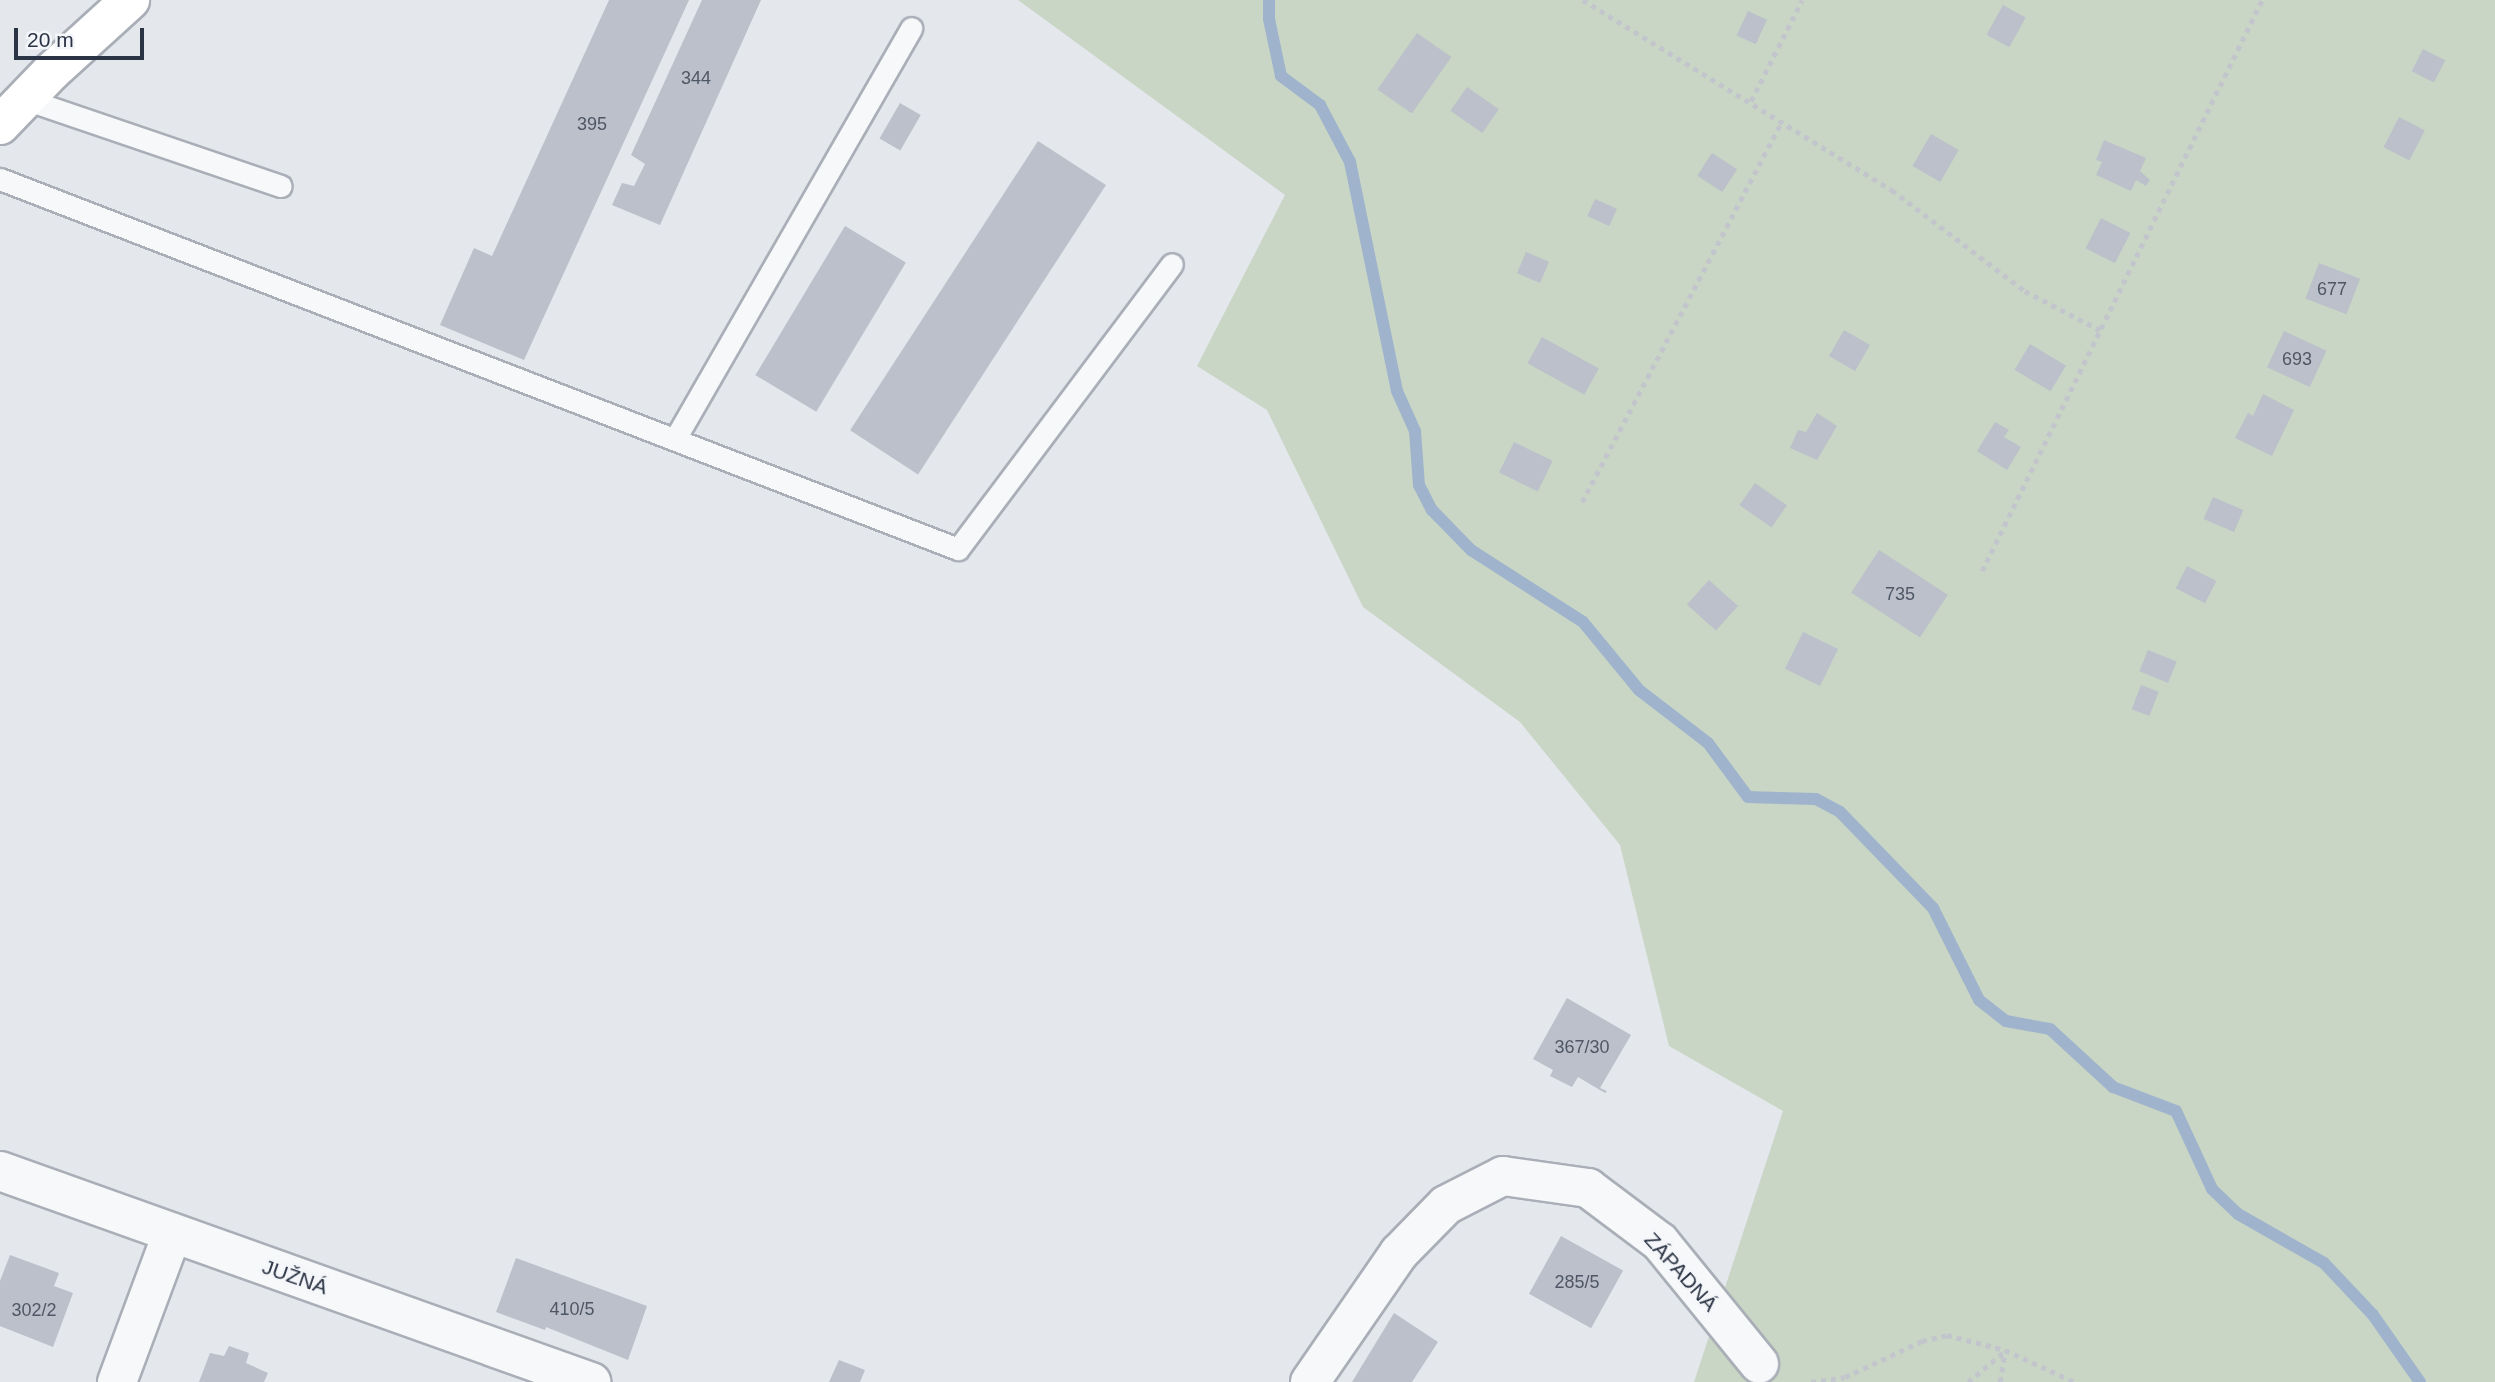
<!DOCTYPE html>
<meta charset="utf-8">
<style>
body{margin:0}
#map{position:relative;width:2495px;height:1382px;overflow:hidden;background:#e4e7ec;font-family:Helvetica,sans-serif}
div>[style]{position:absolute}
.green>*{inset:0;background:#c9d6c5}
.stream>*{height:12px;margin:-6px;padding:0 6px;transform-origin:6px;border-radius:6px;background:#9fb4cc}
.building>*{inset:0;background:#bbc0ca;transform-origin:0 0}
.path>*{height:4.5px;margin-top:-2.25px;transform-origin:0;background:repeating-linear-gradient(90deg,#c2c5cb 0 5px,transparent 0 10px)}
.roads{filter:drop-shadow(2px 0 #a9aeb7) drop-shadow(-2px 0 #a9aeb7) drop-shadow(0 2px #a9aeb7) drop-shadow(0 -2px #a9aeb7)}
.lane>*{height:21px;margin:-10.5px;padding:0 10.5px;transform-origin:10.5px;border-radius:10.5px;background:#f7f8fa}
.street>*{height:38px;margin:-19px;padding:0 19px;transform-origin:19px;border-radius:19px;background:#f7f8fa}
.secondary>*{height:38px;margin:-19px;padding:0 19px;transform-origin:19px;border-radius:19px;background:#fff}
span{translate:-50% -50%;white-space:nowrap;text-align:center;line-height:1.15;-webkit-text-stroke:6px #f4f6f9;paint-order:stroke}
.number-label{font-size:18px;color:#4f5766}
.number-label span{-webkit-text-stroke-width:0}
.street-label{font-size:21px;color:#2b3445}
.scale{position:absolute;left:14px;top:28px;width:130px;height:32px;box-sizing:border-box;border:4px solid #2b3445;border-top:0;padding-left:9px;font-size:21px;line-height:24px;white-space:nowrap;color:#2b3445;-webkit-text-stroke:5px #f4f6f9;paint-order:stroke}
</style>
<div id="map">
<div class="green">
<div style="clip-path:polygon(1018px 0,2495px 0,2495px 1382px,1694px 1382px,1783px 1111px,1669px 1046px,1620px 845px,1520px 722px,1363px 607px,1267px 410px,1197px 366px,1285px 195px)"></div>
</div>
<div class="stream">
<div style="left:1269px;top:0;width:19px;rotate:90deg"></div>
<div style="left:1269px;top:19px;width:58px;rotate:78.1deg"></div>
<div style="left:1281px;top:76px;width:49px;rotate:36.6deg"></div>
<div style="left:1320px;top:105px;width:64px;rotate:62.2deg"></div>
<div style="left:1350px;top:162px;width:234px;rotate:78.4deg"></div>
<div style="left:1397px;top:391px;width:44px;rotate:65.8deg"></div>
<div style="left:1415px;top:431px;width:54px;rotate:85.8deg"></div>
<div style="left:1419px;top:485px;width:28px;rotate:63deg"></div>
<div style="left:1432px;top:510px;width:56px;rotate:45.7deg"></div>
<div style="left:1471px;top:550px;width:133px;rotate:32.7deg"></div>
<div style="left:1583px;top:622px;width:88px;rotate:50.5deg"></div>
<div style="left:1639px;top:690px;width:87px;rotate:37.5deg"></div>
<div style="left:1708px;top:743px;width:67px;rotate:53.5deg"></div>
<div style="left:1748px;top:797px;width:68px;rotate:1.7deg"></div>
<div style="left:1816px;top:799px;width:27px;rotate:28deg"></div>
<div style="left:1840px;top:812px;width:134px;rotate:45.9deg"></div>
<div style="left:1933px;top:908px;width:103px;rotate:63.4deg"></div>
<div style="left:1979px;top:1000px;width:34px;rotate:38deg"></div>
<div style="left:2006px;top:1021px;width:45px;rotate:10.3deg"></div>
<div style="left:2050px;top:1029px;width:86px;rotate:42.6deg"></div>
<div style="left:2113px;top:1087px;width:67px;rotate:20.9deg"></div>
<div style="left:2176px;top:1111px;width:86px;rotate:65.2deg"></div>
<div style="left:2212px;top:1189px;width:36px;rotate:44deg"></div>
<div style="left:2238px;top:1214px;width:99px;rotate:29.7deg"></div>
<div style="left:2324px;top:1263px;width:71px;rotate:46.7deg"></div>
<div style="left:2373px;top:1315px;width:82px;rotate:55deg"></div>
</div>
<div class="building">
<div style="clip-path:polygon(609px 0,689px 0,524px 360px,440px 325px,474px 248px,492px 256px)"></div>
<div style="clip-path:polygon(702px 0,761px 0,660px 225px,612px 205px,622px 183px,634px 186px,645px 164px,631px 155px)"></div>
<div style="left:2003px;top:5px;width:26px;height:34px;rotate:29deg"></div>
<div style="left:1748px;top:11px;width:21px;height:27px;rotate:25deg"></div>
<div style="left:1417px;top:33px;width:42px;height:69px;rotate:35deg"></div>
<div style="left:2423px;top:49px;width:25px;height:25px;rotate:27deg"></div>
<div style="left:1467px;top:87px;width:39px;height:29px;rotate:35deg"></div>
<div style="left:900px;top:103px;width:24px;height:41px;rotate:30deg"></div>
<div style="left:2399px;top:117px;width:29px;height:34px;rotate:27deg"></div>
<div style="left:1931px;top:134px;width:32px;height:37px;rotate:30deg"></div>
<div style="clip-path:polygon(2104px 140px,2146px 158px,2140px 171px,2150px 180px,2146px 186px,2136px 180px,2131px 191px,2096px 175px,2102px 162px,2096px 160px)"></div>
<div style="left:1038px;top:141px;width:81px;height:345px;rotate:33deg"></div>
<div style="left:1712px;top:153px;width:30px;height:27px;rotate:33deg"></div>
<div style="left:1595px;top:199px;width:24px;height:19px;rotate:24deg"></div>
<div style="left:2101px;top:218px;width:33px;height:34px;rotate:27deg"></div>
<div style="left:845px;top:226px;width:71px;height:174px;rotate:31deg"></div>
<div style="left:1526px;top:252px;width:25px;height:23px;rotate:23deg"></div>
<div style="left:2319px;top:263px;width:44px;height:38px;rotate:21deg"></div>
<div style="left:1844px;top:330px;width:30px;height:30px;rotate:30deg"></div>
<div style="left:2284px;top:331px;width:47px;height:40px;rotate:25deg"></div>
<div style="left:1542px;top:337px;width:65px;height:30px;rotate:29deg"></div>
<div style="left:2030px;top:344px;width:42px;height:30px;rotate:31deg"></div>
<div style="clip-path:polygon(2263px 394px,2294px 410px,2272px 456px,2235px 438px,2248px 413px,2253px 416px)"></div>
<div style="clip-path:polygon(1817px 413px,1837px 426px,1817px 460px,1790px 448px,1798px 430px,1806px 432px)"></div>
<div style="clip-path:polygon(1995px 422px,2009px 430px,2004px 437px,2021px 447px,2007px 470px,1977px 451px)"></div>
<div style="left:1514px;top:442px;width:43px;height:34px;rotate:26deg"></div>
<div style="left:1755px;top:483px;width:39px;height:27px;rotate:35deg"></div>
<div style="left:2213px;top:497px;width:33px;height:24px;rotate:23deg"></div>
<div style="left:1879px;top:550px;width:82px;height:51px;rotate:33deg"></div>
<div style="left:2187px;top:566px;width:33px;height:25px;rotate:27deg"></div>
<div style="left:1709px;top:580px;width:39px;height:33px;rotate:42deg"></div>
<div style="left:1803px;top:632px;width:39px;height:41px;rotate:26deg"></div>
<div style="left:2148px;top:650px;width:31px;height:23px;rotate:22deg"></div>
<div style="left:2141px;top:685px;width:19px;height:26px;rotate:21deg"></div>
<div style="clip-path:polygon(1567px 998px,1631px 1035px,1600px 1088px,1607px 1091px,1605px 1093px,1578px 1077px,1572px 1087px,1550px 1076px,1553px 1070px,1533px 1059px)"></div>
<div style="left:1561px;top:1236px;width:71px;height:66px;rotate:29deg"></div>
<div style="clip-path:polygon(10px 1255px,59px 1273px,54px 1286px,73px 1293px,53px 1347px,0 1326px,0 1281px)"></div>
<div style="clip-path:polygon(516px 1258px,647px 1306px,628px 1360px,546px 1327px,545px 1330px,496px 1312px)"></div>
<div style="clip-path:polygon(1394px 1313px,1438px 1342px,1412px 1382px,1352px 1382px)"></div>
<div style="clip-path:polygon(229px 1346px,249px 1353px,246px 1363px,268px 1373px,264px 1382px,199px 1382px,210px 1353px,224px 1356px)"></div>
<div style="clip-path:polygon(839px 1360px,865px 1370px,860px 1382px,829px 1382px)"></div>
</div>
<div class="path">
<div style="left:1583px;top:0;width:363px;rotate:31.6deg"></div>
<div style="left:1892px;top:190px;width:167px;rotate:37.2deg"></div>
<div style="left:2025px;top:291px;width:85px;rotate:27.5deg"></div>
<div style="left:1751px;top:101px;width:113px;rotate:-63.2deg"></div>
<div style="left:1582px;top:502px;width:428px;rotate:-62.3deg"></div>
<div style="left:1982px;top:571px;width:636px;rotate:-63.88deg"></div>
<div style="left:1811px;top:1382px;width:34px;rotate:-8deg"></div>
<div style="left:1845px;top:1377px;width:85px;rotate:-25.1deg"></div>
<div style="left:1922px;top:1341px;width:26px;rotate:-13deg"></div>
<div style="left:1947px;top:1335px;width:60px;rotate:14.5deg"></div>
<div style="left:2005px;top:1350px;width:77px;rotate:24.6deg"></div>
<div style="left:1968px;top:1382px;width:48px;rotate:-40deg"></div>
<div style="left:2000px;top:1382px;width:31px;rotate:-81deg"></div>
</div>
<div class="roads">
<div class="lane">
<div style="left:25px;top:99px;width:270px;rotate:18.8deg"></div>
<div style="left:0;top:179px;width:1027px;rotate:21.12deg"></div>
<div style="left:958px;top:549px;width:356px;rotate:-53.1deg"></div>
<div style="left:675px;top:439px;width:474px;rotate:-60.1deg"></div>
</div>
<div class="street">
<div style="left:0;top:1171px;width:628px;rotate:19.65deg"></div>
<div style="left:117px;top:1382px;width:158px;rotate:-69.6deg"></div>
<div style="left:1310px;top:1382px;width:157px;rotate:-55.4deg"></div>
<div style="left:1399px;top:1253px;width:67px;rotate:-45.6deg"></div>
<div style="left:1446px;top:1205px;width:64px;rotate:-27deg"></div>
<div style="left:1503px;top:1176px;width:86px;rotate:8deg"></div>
<div style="left:1588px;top:1188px;width:90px;rotate:36.9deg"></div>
<div style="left:1660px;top:1242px;width:157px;rotate:50.9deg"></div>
</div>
<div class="secondary">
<div style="left:0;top:125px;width:74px;rotate:-46.1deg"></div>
<div style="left:51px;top:72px;width:107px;rotate:-42.3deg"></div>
</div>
</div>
<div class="number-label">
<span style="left:696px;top:78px">344</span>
<span style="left:592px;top:124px">395</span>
<span style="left:2332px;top:289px">677</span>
<span style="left:2297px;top:359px">693</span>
<span style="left:1900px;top:594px">735</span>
<span style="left:1582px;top:1047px">367/30</span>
<span style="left:1577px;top:1282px">285/5</span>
<span style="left:572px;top:1309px">410/5</span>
<span style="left:34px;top:1310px">302/2</span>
</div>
<div class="street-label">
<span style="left:1681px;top:1272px;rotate:48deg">ZÁPADNÁ</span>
<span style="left:295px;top:1277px;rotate:19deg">JUŽNÁ</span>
</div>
<div class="scale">20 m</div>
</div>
